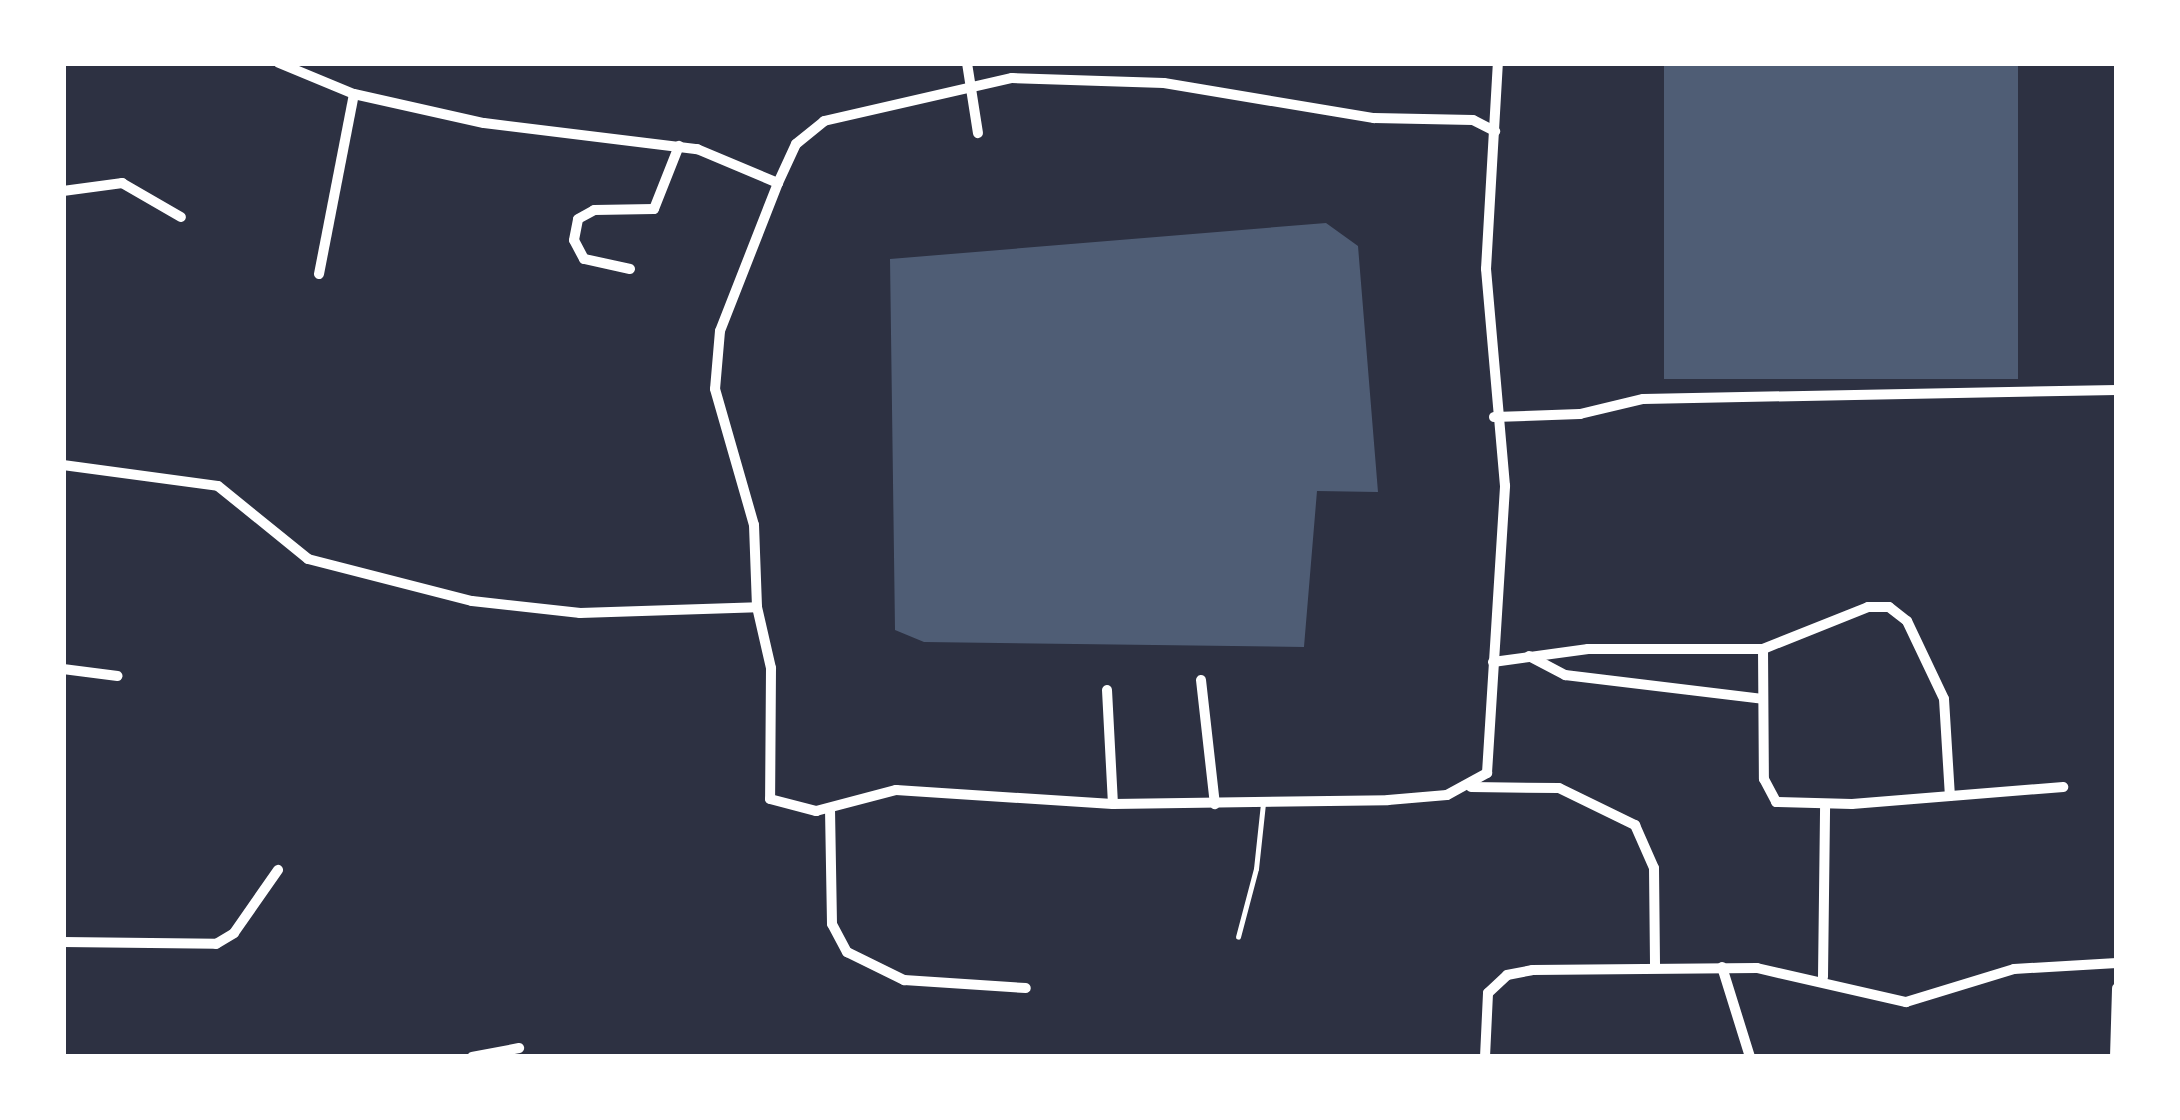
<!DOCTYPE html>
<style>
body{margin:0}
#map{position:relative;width:2180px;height:1120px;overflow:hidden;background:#2d3142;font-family:Raleway,sans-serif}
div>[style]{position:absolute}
.water>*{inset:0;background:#4f5d75;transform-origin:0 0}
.service>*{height:4.5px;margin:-2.25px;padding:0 2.25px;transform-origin:2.25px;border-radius:2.25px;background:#fff}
.minor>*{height:10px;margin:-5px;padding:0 5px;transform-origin:5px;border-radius:5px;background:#fff}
span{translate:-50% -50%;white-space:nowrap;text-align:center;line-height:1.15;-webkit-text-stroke:12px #fff;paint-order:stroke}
.frame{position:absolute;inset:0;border:66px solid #fff;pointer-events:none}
</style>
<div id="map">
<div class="water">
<div style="left:1664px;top:63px;width:354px;height:316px"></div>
<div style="clip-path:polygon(1326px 223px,1358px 246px,1378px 492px,1317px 491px,1304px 647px,924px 642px,895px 630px,890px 259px)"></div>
</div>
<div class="service">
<div style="left:1238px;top:937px;width:70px;rotate:-75.2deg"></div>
<div style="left:1256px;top:869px;width:66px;rotate:-83.9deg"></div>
</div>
<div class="minor">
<div style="left:279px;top:63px;width:81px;rotate:22.5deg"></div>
<div style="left:354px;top:94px;width:133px;rotate:12.6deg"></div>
<div style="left:484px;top:123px;width:215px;rotate:7deg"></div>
<div style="left:697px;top:149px;width:88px;rotate:22.8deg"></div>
<div style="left:778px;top:183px;width:159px;rotate:111.4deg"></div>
<div style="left:720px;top:331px;width:58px;rotate:94.9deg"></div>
<div style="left:715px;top:389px;width:141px;rotate:74deg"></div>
<div style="left:754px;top:525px;width:82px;rotate:87.9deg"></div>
<div style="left:757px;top:607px;width:63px;rotate:77.1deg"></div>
<div style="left:771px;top:668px;width:131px;rotate:90.4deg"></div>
<div style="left:770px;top:799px;width:48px;rotate:14.6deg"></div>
<div style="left:816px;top:811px;width:83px;rotate:-14.7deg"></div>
<div style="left:896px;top:790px;width:217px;rotate:3.7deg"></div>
<div style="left:1113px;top:804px;width:275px;rotate:-0.8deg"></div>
<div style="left:1388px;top:800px;width:59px;rotate:-4.8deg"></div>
<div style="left:1447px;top:795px;width:46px;rotate:-28.8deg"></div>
<div style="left:1487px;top:773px;width:288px;rotate:-86.4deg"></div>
<div style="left:1505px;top:486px;width:218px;rotate:-95deg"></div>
<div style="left:1486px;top:269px;width:206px;rotate:-86.7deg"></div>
<div style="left:967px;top:63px;width:71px;rotate:81.1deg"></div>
<div style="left:778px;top:183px;width:43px;rotate:-65.2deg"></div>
<div style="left:796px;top:144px;width:36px;rotate:-39deg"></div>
<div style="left:824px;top:121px;width:193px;rotate:-12.9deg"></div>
<div style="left:1012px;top:78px;width:152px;rotate:1.9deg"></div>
<div style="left:1164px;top:83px;width:213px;rotate:9.5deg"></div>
<div style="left:1374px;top:118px;width:99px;rotate:1.2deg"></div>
<div style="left:1473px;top:120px;width:25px;rotate:27deg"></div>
<div style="left:63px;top:191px;width:60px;rotate:-7.7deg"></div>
<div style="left:122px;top:183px;width:68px;rotate:30deg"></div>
<div style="left:630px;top:269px;width:47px;rotate:-167.7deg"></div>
<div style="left:584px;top:259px;width:21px;rotate:-118deg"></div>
<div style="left:574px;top:240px;width:21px;rotate:-79deg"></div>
<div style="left:578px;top:219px;width:18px;rotate:-29deg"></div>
<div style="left:594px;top:210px;width:60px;rotate:-1deg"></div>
<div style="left:654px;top:209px;width:68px;rotate:-68.4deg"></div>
<div style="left:319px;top:274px;width:183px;rotate:-79deg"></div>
<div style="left:1494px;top:417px;width:86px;rotate:-2deg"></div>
<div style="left:1580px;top:414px;width:65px;rotate:-13.4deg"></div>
<div style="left:1643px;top:399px;width:474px;rotate:-1.1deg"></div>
<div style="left:63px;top:465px;width:156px;rotate:7.7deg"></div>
<div style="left:218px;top:486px;width:116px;rotate:39deg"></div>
<div style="left:308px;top:559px;width:169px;rotate:14.4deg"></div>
<div style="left:472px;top:601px;width:109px;rotate:6.3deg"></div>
<div style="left:580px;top:613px;width:177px;rotate:-1.9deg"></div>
<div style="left:1763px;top:649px;width:130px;rotate:89.6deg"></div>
<div style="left:1764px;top:779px;width:26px;rotate:62deg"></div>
<div style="left:1776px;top:802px;width:76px;rotate:1.5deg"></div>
<div style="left:1852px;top:804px;width:212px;rotate:-4.6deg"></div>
<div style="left:1529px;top:656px;width:41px;rotate:27.8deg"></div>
<div style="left:1565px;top:675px;width:199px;rotate:6.9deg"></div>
<div style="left:1493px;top:662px;width:96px;rotate:-7.8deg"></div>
<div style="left:1588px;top:649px;width:175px"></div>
<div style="left:1763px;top:649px;width:113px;rotate:-21.8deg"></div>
<div style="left:1868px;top:607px;width:21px"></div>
<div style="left:1889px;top:607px;width:23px;rotate:38deg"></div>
<div style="left:1907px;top:621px;width:86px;rotate:64.6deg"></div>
<div style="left:1944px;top:699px;width:97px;rotate:86.5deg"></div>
<div style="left:63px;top:669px;width:55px;rotate:7.3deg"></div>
<div style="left:1201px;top:680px;width:125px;rotate:83.6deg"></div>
<div style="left:1107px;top:690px;width:114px;rotate:87deg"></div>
<div style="left:1471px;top:787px;width:88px;rotate:0.7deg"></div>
<div style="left:1559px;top:788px;width:85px;rotate:26deg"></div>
<div style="left:1635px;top:825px;width:47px;rotate:66.2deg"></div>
<div style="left:1654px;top:868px;width:97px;rotate:89.4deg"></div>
<div style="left:830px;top:809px;width:115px;rotate:89deg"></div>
<div style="left:832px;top:924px;width:32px;rotate:62deg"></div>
<div style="left:847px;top:952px;width:64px;rotate:26.2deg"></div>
<div style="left:904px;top:980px;width:122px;rotate:3.8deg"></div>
<div style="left:63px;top:942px;width:153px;rotate:0.7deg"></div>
<div style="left:216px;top:944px;width:21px;rotate:-31deg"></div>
<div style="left:234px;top:933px;width:77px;rotate:-55.1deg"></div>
<div style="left:1722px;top:967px;width:94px;rotate:72.7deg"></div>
<div style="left:1823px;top:977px;width:172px;rotate:-89.3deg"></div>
<div style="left:472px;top:1057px;width:48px;rotate:-10.8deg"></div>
<div style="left:1485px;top:1057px;width:64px;rotate:-87.3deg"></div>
<div style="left:1488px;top:993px;width:26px;rotate:-43deg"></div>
<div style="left:1507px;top:975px;width:25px;rotate:-11deg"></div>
<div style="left:1532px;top:970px;width:225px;rotate:-0.5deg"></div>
<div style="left:1757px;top:968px;width:153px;rotate:12.9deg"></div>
<div style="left:1906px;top:1002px;width:113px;rotate:-17deg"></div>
<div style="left:2014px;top:969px;width:103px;rotate:-3.3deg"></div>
<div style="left:2115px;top:1057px;width:69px;rotate:-88.3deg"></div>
</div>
<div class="frame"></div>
</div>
